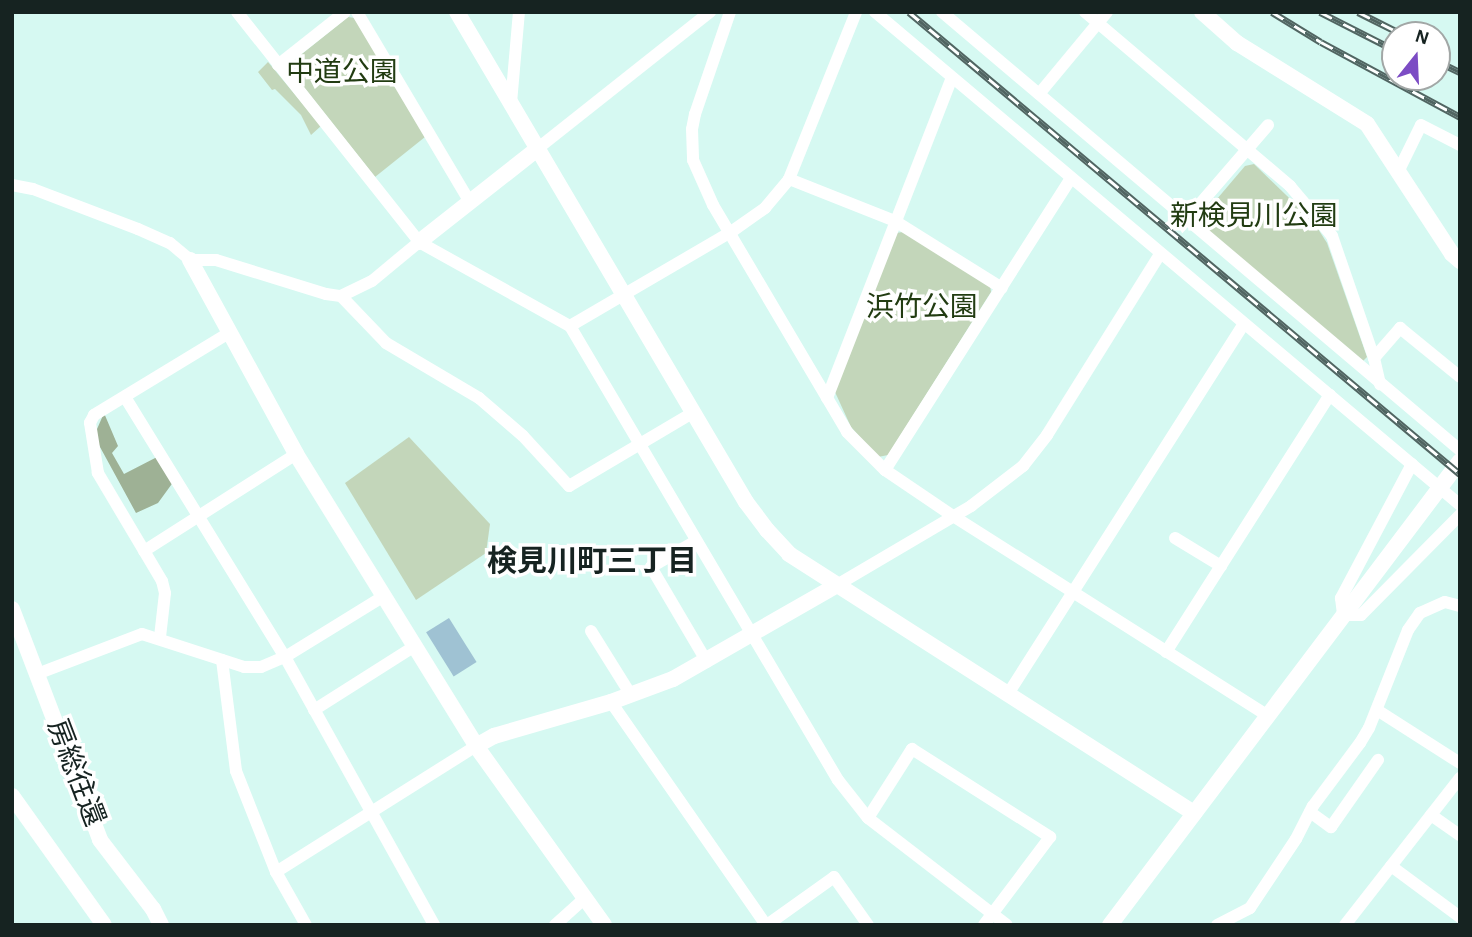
<!DOCTYPE html>
<meta charset="utf-8">
<style>
body{margin:0}
#map{position:relative;width:1472px;height:937px;overflow:hidden;background:#d6f9f2;font-family:"Alegreya Sans","Noto Sans JP",sans-serif}
div>[style]{position:absolute}
.green>*{inset:0;background:#c3d6ba}
.forest>*{inset:0;background:#9eb195}
.water>*{inset:0;background:#9fc2d3;transform-origin:0 0}
.minor>*{height:12px;margin:-6px;padding:0 6px;transform-origin:6px;border-radius:6px;background:#fff}
.tertiary>*{height:16px;margin:-8px;padding:0 8px;transform-origin:8px;border-radius:8px;background:#fff}
.rail>*{height:7px;margin-top:-3.5px;transform-origin:0;background:repeating-linear-gradient(90deg,#fff 0 13px,#516562 0 26px);box-sizing:border-box;border-block:2px solid #516562}
span{translate:-50% -50%;white-space:nowrap;text-align:center;line-height:1.15;-webkit-text-stroke:7px #fff;paint-order:stroke}
.park-label{font-size:28px;color:#223c12}
.street-label{font-size:28px;color:#162321}
.neighbourhood-label{font-size:30px;color:#162321;font-weight:700}
.frame{position:absolute;inset:0;border:14px solid #162321;pointer-events:none}
.north{position:absolute;left:1381px;top:21px;width:70px;height:70px;box-sizing:border-box;background:#fff;border:2px solid #a2a7a6;border-radius:50%;rotate:18deg;font-size:19px;font-weight:700;line-height:28px;text-align:center;color:#162321}
.north::after{content:'';display:block;margin:auto;width:24px;height:32px;background:#7c4cc4;clip-path:polygon(50% 0,100% 100%,50% 72%,0 100%)}
</style>
<div id="map">
<div class="green">
<div style="clip-path:polygon(348px 17px,355px 18px,425px 137px,375px 177px,292px 72px,293px 61px)"></div>
<div style="clip-path:polygon(268px 62px,321px 126px,311px 135px,301px 115px,275px 89px,272px 90px,258px 72px)"></div>
<div style="clip-path:polygon(1254px 164px,1313px 221px,1327px 243px,1367px 357px,1363px 361px,1202px 226px,1200px 219px,1245px 166px)"></div>
<div style="clip-path:polygon(903px 232px,990px 285px,991px 292px,888px 455px,878px 457px,851px 427px,835px 392px,896px 233px)"></div>
<div style="clip-path:polygon(409px 437px,490px 524px,486px 553px,416px 600px,345px 483px)"></div>
</div>
<div class="forest">
<div style="clip-path:polygon(104px 413px,118px 446px,112px 453px,124px 474px,159px 456px,174px 481px,158px 503px,136px 513px,94px 436px)"></div>
</div>
<div class="water">
<div style="left:449px;top:618px;width:52px;height:27px;rotate:58deg"></div>
</div>
<div class="minor">
<div style="left:237px;top:12px;width:293px;rotate:51.6deg"></div>
<div style="left:419px;top:242px;width:173px;rotate:29.1deg"></div>
<div style="left:570px;top:326px;width:527px;rotate:59.45deg"></div>
<div style="left:838px;top:780px;width:48px;rotate:51.7deg"></div>
<div style="left:868px;top:818px;width:175px;rotate:37.6deg"></div>
<div style="left:357px;top:12px;width:221px;rotate:59.3deg"></div>
<div style="left:730px;top:12px;width:108px;rotate:108.9deg"></div>
<div style="left:695px;top:114px;width:15px;rotate:101deg"></div>
<div style="left:692px;top:129px;width:31px;rotate:88deg"></div>
<div style="left:693px;top:160px;width:49px;rotate:66deg"></div>
<div style="left:713px;top:205px;width:264px;rotate:59.4deg"></div>
<div style="left:847px;top:432px;width:54px;rotate:45deg"></div>
<div style="left:885px;top:470px;width:82px;rotate:34.1deg"></div>
<div style="left:953px;top:516px;width:373px;rotate:32.4deg"></div>
<div style="left:875px;top:12px;width:765px;rotate:40.12deg"></div>
<div style="left:942px;top:12px;width:678px;rotate:40.22deg"></div>
<div style="left:1085px;top:12px;width:269px;rotate:40.3deg"></div>
<div style="left:1290px;top:186px;width:42px;rotate:49.8deg"></div>
<div style="left:1317px;top:218px;width:23px;rotate:50deg"></div>
<div style="left:1332px;top:236px;width:129px;rotate:71deg"></div>
<div style="left:1374px;top:358px;width:27px;rotate:77deg"></div>
<div style="left:278px;top:65px;width:85px;rotate:-38.3deg"></div>
<div style="left:1039px;top:94px;width:107px;rotate:-50.3deg"></div>
<div style="left:511px;top:103px;width:91px;rotate:-85deg"></div>
<div style="left:537px;top:149px;width:221px;rotate:-38.4deg"></div>
<div style="left:1398px;top:172px;width:52px;rotate:-63.9deg"></div>
<div style="left:1421px;top:125px;width:44px;rotate:27.1deg"></div>
<div style="left:789px;top:179px;width:114px;rotate:21.6deg"></div>
<div style="left:895px;top:221px;width:126px;rotate:32.1deg"></div>
<div style="left:12px;top:185px;width:21px;rotate:11deg"></div>
<div style="left:33px;top:189px;width:112px;rotate:20.9deg"></div>
<div style="left:138px;top:229px;width:35px;rotate:24deg"></div>
<div style="left:170px;top:243px;width:26px;rotate:40deg"></div>
<div style="left:190px;top:260px;width:26px"></div>
<div style="left:216px;top:260px;width:115px;rotate:17.2deg"></div>
<div style="left:326px;top:294px;width:15px;rotate:8deg"></div>
<div style="left:341px;top:296px;width:34px;rotate:-26deg"></div>
<div style="left:372px;top:281px;width:61px;rotate:-39.7deg"></div>
<div style="left:1187px;top:219px;width:124px;rotate:-49.2deg"></div>
<div style="left:341px;top:296px;width:65px;rotate:46.2deg"></div>
<div style="left:386px;top:343px;width:108px;rotate:30.6deg"></div>
<div style="left:479px;top:398px;width:58px;rotate:40.8deg"></div>
<div style="left:523px;top:436px;width:68px;rotate:47.4deg"></div>
<div style="left:569px;top:486px;width:145px;rotate:-30.6deg"></div>
<div style="left:570px;top:326px;width:186px;rotate:-30.3deg"></div>
<div style="left:731px;top:232px;width:42px;rotate:-35.2deg"></div>
<div style="left:765px;top:208px;width:38px;rotate:-50deg"></div>
<div style="left:789px;top:179px;width:180px;rotate:-68.1deg"></div>
<div style="left:1374px;top:358px;width:40px;rotate:-49deg"></div>
<div style="left:1400px;top:328px;width:77px;rotate:39.2deg"></div>
<div style="left:125px;top:397px;width:305px;rotate:58.4deg"></div>
<div style="left:285px;top:657px;width:307px;rotate:60.9deg"></div>
<div style="left:827px;top:398px;width:344px;rotate:-68.7deg"></div>
<div style="left:1412px;top:464px;width:152px;rotate:117.9deg"></div>
<div style="left:1341px;top:598px;width:17px;rotate:83deg"></div>
<div style="left:1343px;top:615px;width:18px"></div>
<div style="left:1361px;top:615px;width:141px;rotate:-45.3deg"></div>
<div style="left:885px;top:470px;width:346px;rotate:-57.5deg"></div>
<div style="left:1175px;top:538px;width:54px;rotate:31.3deg"></div>
<div style="left:696px;top:541px;width:52px;rotate:150deg"></div>
<div style="left:651px;top:567px;width:110px;rotate:59.5deg"></div>
<div style="left:144px;top:551px;width:180px;rotate:-32.5deg"></div>
<div style="left:837px;top:585px;width:156px;rotate:-30.5deg"></div>
<div style="left:971px;top:506px;width:66px;rotate:-37.6deg"></div>
<div style="left:1023px;top:466px;width:39px;rotate:-52deg"></div>
<div style="left:1047px;top:435px;width:213px;rotate:-58deg"></div>
<div style="left:591px;top:631px;width:75px;rotate:58deg"></div>
<div style="left:160px;top:637px;width:44px;rotate:-83.5deg"></div>
<div style="left:165px;top:593px;width:12px;rotate:-104deg"></div>
<div style="left:162px;top:581px;width:126px;rotate:-120.7deg"></div>
<div style="left:98px;top:473px;width:51px;rotate:-99.1deg"></div>
<div style="left:90px;top:423px;width:9px;rotate:-63deg"></div>
<div style="left:94px;top:415px;width:158px;rotate:-31.3deg"></div>
<div style="left:1166px;top:652px;width:305px;rotate:-57.5deg"></div>
<div style="left:222px;top:660px;width:112px;rotate:82.8deg"></div>
<div style="left:236px;top:771px;width:109px;rotate:68.4deg"></div>
<div style="left:276px;top:872px;width:61px;rotate:60.5deg"></div>
<div style="left:37px;top:674px;width:112px;rotate:-20.9deg"></div>
<div style="left:142px;top:634px;width:107px;rotate:17.9deg"></div>
<div style="left:244px;top:667px;width:17px"></div>
<div style="left:261px;top:667px;width:26px;rotate:-23deg"></div>
<div style="left:285px;top:657px;width:116px;rotate:-31.6deg"></div>
<div style="left:1008px;top:694px;width:439px;rotate:-57.5deg"></div>
<div style="left:611px;top:702px;width:272px;rotate:55.2deg"></div>
<div style="left:314px;top:710px;width:120px;rotate:-32.4deg"></div>
<div style="left:1377px;top:710px;width:98px;rotate:32.6deg"></div>
<div style="left:1310px;top:812px;width:26px;rotate:36deg"></div>
<div style="left:1331px;top:827px;width:82px;rotate:-55deg"></div>
<div style="left:1431px;top:815px;width:35px;rotate:35deg"></div>
<div style="left:868px;top:818px;width:82px;rotate:-57.5deg"></div>
<div style="left:912px;top:749px;width:164px;rotate:32.5deg"></div>
<div style="left:1050px;top:837px;width:110px;rotate:126.9deg"></div>
<div style="left:1391px;top:866px;width:86px;rotate:36.5deg"></div>
<div style="left:276px;top:872px;width:236px;rotate:-32.2deg"></div>
<div style="left:555px;top:925px;width:40px;rotate:-42deg"></div>
<div style="left:767px;top:925px;width:82px;rotate:-35.6deg"></div>
<div style="left:834px;top:877px;width:59px;rotate:54.7deg"></div>
<div style="left:1217px;top:925px;width:37px;rotate:-27deg"></div>
<div style="left:1250px;top:908px;width:83px;rotate:-56.3deg"></div>
<div style="left:1296px;top:839px;width:37px;rotate:-63deg"></div>
<div style="left:1313px;top:806px;width:79px;rotate:-53.3deg"></div>
<div style="left:1360px;top:743px;width:17px;rotate:-59deg"></div>
<div style="left:1369px;top:728px;width:105px;rotate:-68.3deg"></div>
<div style="left:1408px;top:630px;width:21px;rotate:-55deg"></div>
<div style="left:1420px;top:613px;width:27px;rotate:-24deg"></div>
<div style="left:1445px;top:602px;width:16px;rotate:15deg"></div>
<div style="left:1345px;top:925px;width:187px;rotate:-52deg"></div>
</div>
<div class="tertiary">
<div style="left:457px;top:12px;width:569px;rotate:59.47deg"></div>
<div style="left:746px;top:502px;width:35px;rotate:53deg"></div>
<div style="left:767px;top:530px;width:33px;rotate:47deg"></div>
<div style="left:789px;top:554px;width:481px;rotate:32.6deg"></div>
<div style="left:1202px;top:12px;width:47px;rotate:41.5deg"></div>
<div style="left:1237px;top:43px;width:153px;rotate:31.9deg"></div>
<div style="left:1367px;top:124px;width:155px;rotate:56.8deg"></div>
<div style="left:1452px;top:254px;width:11px;rotate:41deg"></div>
<div style="left:419px;top:242px;width:150px;rotate:-38.2deg"></div>
<div style="left:190px;top:260px;width:221px;rotate:61.3deg"></div>
<div style="left:296px;top:454px;width:343px;rotate:58.3deg"></div>
<div style="left:476px;top:746px;width:220px;rotate:54.4deg"></div>
<div style="left:12px;top:609px;width:247px;rotate:69.1deg"></div>
<div style="left:100px;top:840px;width:87px;rotate:52.5deg"></div>
<div style="left:153px;top:909px;width:18px;rotate:63deg"></div>
<div style="left:476px;top:746px;width:21px;rotate:-29deg"></div>
<div style="left:494px;top:736px;width:122px;rotate:-16.2deg"></div>
<div style="left:611px;top:702px;width:66px;rotate:-20.4deg"></div>
<div style="left:673px;top:679px;width:189px;rotate:-29.8deg"></div>
<div style="left:12px;top:796px;width:158px;rotate:54.5deg"></div>
<div style="left:1110px;top:925px;width:581px;rotate:-52.97deg"></div>
</div>
<div class="rail">
<div style="left:909px;top:12px;width:719px;rotate:39.98deg"></div>
<div style="left:1272px;top:12px;width:57px;rotate:31.5deg"></div>
<div style="left:1321px;top:42px;width:158px;rotate:28.3deg"></div>
<div style="left:1320px;top:12px;width:84px;rotate:26.9deg"></div>
<div style="left:1358px;top:12px;width:51px;rotate:26.6deg"></div>
<div style="left:1437px;top:61px;width:25px;rotate:26deg"></div>
</div>
<div class="park-label">
<span style="left:342px;top:73px">中道公園</span>
<span style="left:1254px;top:217px">新検見川公園</span>
<span style="left:922px;top:308px">浜竹公園</span>
</div>
<div class="street-label">
<span style="left:75px;top:773px;rotate:69deg">房総往還</span>
</div>
<div class="neighbourhood-label">
<span style="left:592px;top:562px">検見川町三丁目</span>
</div>
<div class="frame"></div>
<div class="north">N</div>
</div>
